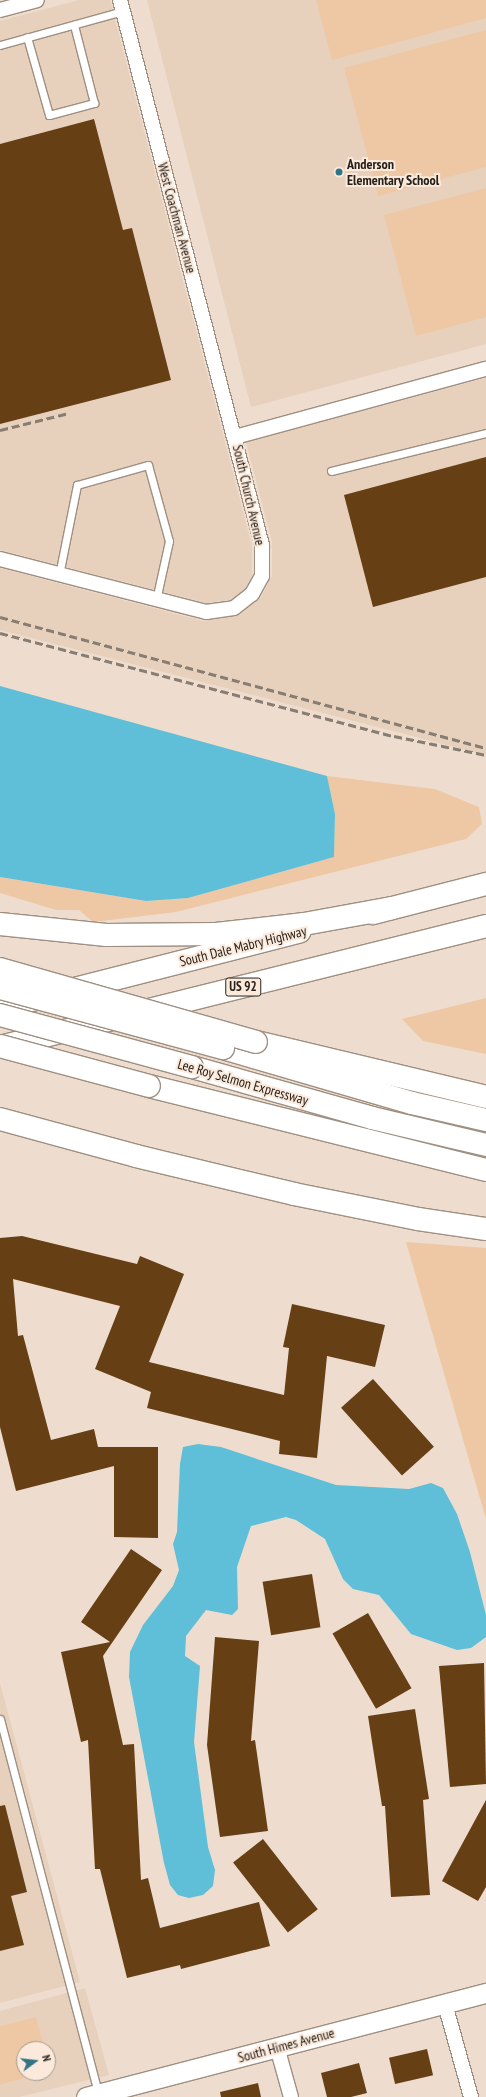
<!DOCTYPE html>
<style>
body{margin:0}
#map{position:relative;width:486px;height:2097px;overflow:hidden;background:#eeddce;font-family:"PT Sans Narrow",sans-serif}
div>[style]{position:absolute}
.built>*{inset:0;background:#e7d0bc}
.green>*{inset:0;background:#eec8a5}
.water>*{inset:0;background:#5fbed8}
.building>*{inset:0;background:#663f15;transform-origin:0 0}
.roads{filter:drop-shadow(1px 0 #9f8f81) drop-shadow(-1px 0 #9f8f81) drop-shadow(0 1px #9f8f81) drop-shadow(0 -1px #9f8f81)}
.lane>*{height:7px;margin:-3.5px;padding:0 3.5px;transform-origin:3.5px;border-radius:3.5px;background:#fff}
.street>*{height:14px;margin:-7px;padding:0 7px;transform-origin:7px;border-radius:7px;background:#fff}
.secondary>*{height:19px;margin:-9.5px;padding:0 9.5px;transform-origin:9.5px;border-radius:9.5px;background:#fff}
.primary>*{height:22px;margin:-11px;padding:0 11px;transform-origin:11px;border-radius:11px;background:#fff}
.highway>*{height:22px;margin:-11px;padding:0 11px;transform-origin:11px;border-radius:11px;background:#fff}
.rail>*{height:3px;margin-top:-1.5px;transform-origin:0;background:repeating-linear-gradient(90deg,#887d72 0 8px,transparent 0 12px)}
.bridges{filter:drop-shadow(1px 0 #9f8f81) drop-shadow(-1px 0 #9f8f81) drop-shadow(0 1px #9f8f81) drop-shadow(0 -1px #9f8f81)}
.highway-bridge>*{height:22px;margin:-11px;padding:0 11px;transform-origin:11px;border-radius:11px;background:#fff}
.dots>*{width:11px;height:11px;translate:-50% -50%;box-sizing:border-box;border:2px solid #fbeadb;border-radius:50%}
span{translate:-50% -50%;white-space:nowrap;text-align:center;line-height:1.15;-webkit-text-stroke:4px #fbeadb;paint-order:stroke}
.shield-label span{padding:1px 3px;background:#fbeadb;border:1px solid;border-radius:3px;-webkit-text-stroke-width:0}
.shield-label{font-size:13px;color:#26201a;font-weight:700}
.poi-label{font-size:14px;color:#26201a;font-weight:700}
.left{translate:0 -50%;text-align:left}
.street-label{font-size:14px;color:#26201a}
.north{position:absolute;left:16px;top:2041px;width:40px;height:40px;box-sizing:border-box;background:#fbeadb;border:1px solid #a6998e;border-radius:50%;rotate:75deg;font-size:11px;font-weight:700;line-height:16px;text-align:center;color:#26201a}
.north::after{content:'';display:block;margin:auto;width:14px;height:18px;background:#327486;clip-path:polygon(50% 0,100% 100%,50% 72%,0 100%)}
</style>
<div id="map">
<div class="built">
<div style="clip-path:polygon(79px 0,110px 0,252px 546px,252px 575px,245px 589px,230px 600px,207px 603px,0 550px,0 21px)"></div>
<div style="clip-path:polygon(147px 0,486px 0,486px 344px,251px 407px)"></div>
<div style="clip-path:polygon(486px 378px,486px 755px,0 630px,0 568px,203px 621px,240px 615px,261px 597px,272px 576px,272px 542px,246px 442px)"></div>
<div style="clip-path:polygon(0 1683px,80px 1982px,0 2003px)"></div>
<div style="clip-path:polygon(85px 1988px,109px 2075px,19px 2097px,0 2097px,0 2085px,51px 2071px,48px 2049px,45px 2049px,36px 2018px,0 2026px,0 2011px)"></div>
</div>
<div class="green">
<div style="clip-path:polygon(316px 0,486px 0,486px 18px,332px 60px)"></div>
<div style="clip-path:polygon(486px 30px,486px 167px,378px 196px,344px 68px)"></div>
<div style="clip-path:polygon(486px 188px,486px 317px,416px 336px,384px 215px)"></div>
<div style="clip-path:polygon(327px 776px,435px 789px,479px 807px,482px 824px,466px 839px,176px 912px,93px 922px,79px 910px,56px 910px,0 893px,0 877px,146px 901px,188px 898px,334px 857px,335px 814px)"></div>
<div style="clip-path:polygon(486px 998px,486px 1054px,423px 1041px,402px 1019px)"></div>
<div style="clip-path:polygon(406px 1242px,486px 1248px,486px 1519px)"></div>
<div style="clip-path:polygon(36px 2017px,45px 2049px,24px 2049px,24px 2073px,43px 2073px,0 2085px,0 2026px)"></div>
</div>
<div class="water">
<div style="clip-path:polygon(0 686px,327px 776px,335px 814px,334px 857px,188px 898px,146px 901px,0 877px)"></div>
<div style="clip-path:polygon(198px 1444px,221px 1447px,336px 1485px,409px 1489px,431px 1483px,443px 1488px,457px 1514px,470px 1552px,486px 1615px,486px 1637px,471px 1648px,457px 1650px,411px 1634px,379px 1595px,353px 1589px,343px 1579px,325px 1539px,296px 1520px,286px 1517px,251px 1526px,237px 1567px,238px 1609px,232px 1615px,206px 1610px,186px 1636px,185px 1656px,200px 1666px,194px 1742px,208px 1847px,215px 1870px,213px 1886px,203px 1895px,189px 1898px,178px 1895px,170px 1885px,164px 1863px,129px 1677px,130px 1652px,143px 1625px,173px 1586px,179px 1570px,173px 1544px,177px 1532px,180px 1464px,183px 1447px)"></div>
</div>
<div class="building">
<div style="clip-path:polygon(94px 119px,123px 230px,132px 228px,171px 380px,0 424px,0 144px)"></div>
<div style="clip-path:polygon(486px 457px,486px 577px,373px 607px,344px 495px)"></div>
<div style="clip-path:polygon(22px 1236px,137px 1264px,140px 1256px,184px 1274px,149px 1362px,284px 1395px,289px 1348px,283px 1347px,292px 1304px,385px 1325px,375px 1367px,327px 1356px,317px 1458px,279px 1454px,280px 1441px,147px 1408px,151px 1392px,95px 1369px,120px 1306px,13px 1279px,18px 1336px,23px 1335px,51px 1440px,94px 1429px,98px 1447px,158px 1447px,158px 1538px,114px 1537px,114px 1466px,16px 1491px,0 1427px,0 1238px)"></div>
<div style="left:373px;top:1379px;width:91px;height:43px;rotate:48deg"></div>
<div style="clip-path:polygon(131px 1549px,162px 1570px,103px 1656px,123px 1745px,134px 1744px,141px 1880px,148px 1878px,160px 1928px,259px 1902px,270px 1946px,181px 1969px,180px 1965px,127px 1978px,100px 1869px,95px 1869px,88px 1740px,81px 1742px,61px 1652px,110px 1642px,81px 1622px)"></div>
<div style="left:312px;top:1574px;width:54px;height:50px;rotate:81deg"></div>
<div style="left:368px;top:1613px;width:87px;height:41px;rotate:60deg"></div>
<div style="clip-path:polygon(215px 1637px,259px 1641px,251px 1741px,255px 1740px,268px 1831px,220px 1837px,207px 1745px)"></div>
<div style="clip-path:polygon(484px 1663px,486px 1784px,450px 1787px,439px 1666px)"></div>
<div style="clip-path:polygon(415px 1709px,429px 1799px,423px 1800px,430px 1895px,391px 1897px,385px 1806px,382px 1806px,368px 1716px)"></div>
<div style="clip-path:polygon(486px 1800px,486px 1887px,478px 1901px,442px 1881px)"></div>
<div style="clip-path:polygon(5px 1805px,27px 1892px,11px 1896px,24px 1945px,0 1951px,0 1806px)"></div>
<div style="left:263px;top:1839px;width:89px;height:38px;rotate:52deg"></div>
<div style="left:427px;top:2049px;width:27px;height:39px;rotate:77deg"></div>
<div style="clip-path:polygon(359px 2063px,367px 2093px,351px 2097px,327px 2097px,321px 2073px)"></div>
<div style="clip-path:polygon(258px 2083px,261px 2097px,221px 2097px,220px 2092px)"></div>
</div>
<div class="roads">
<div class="lane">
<div style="left:27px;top:37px;width:81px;rotate:74.2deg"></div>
<div style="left:49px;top:115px;width:47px;rotate:-14.9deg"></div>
<div style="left:94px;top:103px;width:81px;rotate:-104.4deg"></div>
<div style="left:0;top:45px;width:128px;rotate:-15.5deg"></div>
<div style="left:331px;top:471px;width:160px;rotate:-13.8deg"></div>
<div style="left:59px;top:575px;width:92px;rotate:-78.7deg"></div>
<div style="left:77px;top:485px;width:74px;rotate:-15.7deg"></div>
<div style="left:148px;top:465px;width:79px;rotate:74.6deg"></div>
<div style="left:169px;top:541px;width:60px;rotate:102.4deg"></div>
<div style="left:0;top:1719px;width:386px;rotate:75.3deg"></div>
</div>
<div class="street">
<div style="left:0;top:10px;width:38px;rotate:-15deg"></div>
<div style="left:235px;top:437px;width:260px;rotate:-15.2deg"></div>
<div style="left:0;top:559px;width:213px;rotate:14.4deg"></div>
<div style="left:206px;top:612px;width:28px;rotate:-8deg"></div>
<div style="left:234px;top:608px;width:23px;rotate:-38deg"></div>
<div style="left:252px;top:594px;width:21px;rotate:-61deg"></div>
<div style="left:262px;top:576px;width:31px;rotate:-90deg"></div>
<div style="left:262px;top:545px;width:563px;rotate:-104.6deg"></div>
<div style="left:445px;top:2004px;width:97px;rotate:74.4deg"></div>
<div style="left:277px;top:2047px;width:52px;rotate:74.4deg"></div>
</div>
<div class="secondary">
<div style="left:86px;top:2097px;width:413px;rotate:-14.6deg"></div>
</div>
<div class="primary">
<div style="left:373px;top:913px;width:117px;rotate:-14.4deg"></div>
<div style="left:0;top:1008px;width:309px;rotate:-14.3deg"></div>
<div style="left:0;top:1047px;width:501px;rotate:-13.98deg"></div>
</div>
<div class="highway">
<div style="left:0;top:924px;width:107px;rotate:5.9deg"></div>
<div style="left:106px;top:935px;width:110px;rotate:-0.5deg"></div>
<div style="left:216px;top:934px;width:89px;rotate:-6.5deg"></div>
<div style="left:304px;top:924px;width:89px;rotate:-10.3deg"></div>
<div style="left:256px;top:1042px;width:236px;rotate:13.4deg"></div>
<div style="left:226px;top:1049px;width:194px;rotate:16.2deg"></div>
<div style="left:412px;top:1103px;width:76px;rotate:12.9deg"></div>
<div style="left:192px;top:1067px;width:187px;rotate:15.8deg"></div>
<div style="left:372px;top:1118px;width:117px;rotate:13.3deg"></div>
<div style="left:149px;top:1086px;width:347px;rotate:14deg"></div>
<div style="left:0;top:1119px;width:141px;rotate:15.2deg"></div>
<div style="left:136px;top:1156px;width:163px;rotate:13.5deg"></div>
<div style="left:294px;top:1194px;width:126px;rotate:11.4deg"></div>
<div style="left:418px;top:1219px;width:69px;rotate:8.4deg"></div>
</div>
</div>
<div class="rail">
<div style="left:0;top:430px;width:71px;rotate:-13.8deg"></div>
<div style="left:0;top:617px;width:503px;rotate:15.09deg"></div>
<div style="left:0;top:633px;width:407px;rotate:14.7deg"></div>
<div style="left:394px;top:736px;width:94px;rotate:11.7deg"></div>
</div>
<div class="bridges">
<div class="highway-bridge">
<div style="left:0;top:969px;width:266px;rotate:15.9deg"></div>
<div style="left:0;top:988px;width:231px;rotate:15.1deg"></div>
<div style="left:0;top:1015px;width:199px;rotate:15.2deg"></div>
<div style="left:0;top:1046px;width:154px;rotate:15deg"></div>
</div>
</div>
<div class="dots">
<div style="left:339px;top:172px;background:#327486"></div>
</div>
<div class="shield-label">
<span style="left:243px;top:987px">US 92</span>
</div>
<div class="poi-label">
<span class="left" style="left:347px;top:172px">Anderson<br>Elementary School</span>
</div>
<div class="street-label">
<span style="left:177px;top:218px;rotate:75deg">West Coachman Avenue</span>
<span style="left:249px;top:495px;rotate:77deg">South Church Avenue</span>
<span style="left:243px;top:946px;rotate:-14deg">South Dale Mabry Highway</span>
<span style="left:243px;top:1082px;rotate:16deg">Lee Roy Selmon Expressway</span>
<span style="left:286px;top:2045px;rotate:-15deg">South Himes Avenue</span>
</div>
<div class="north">N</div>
</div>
